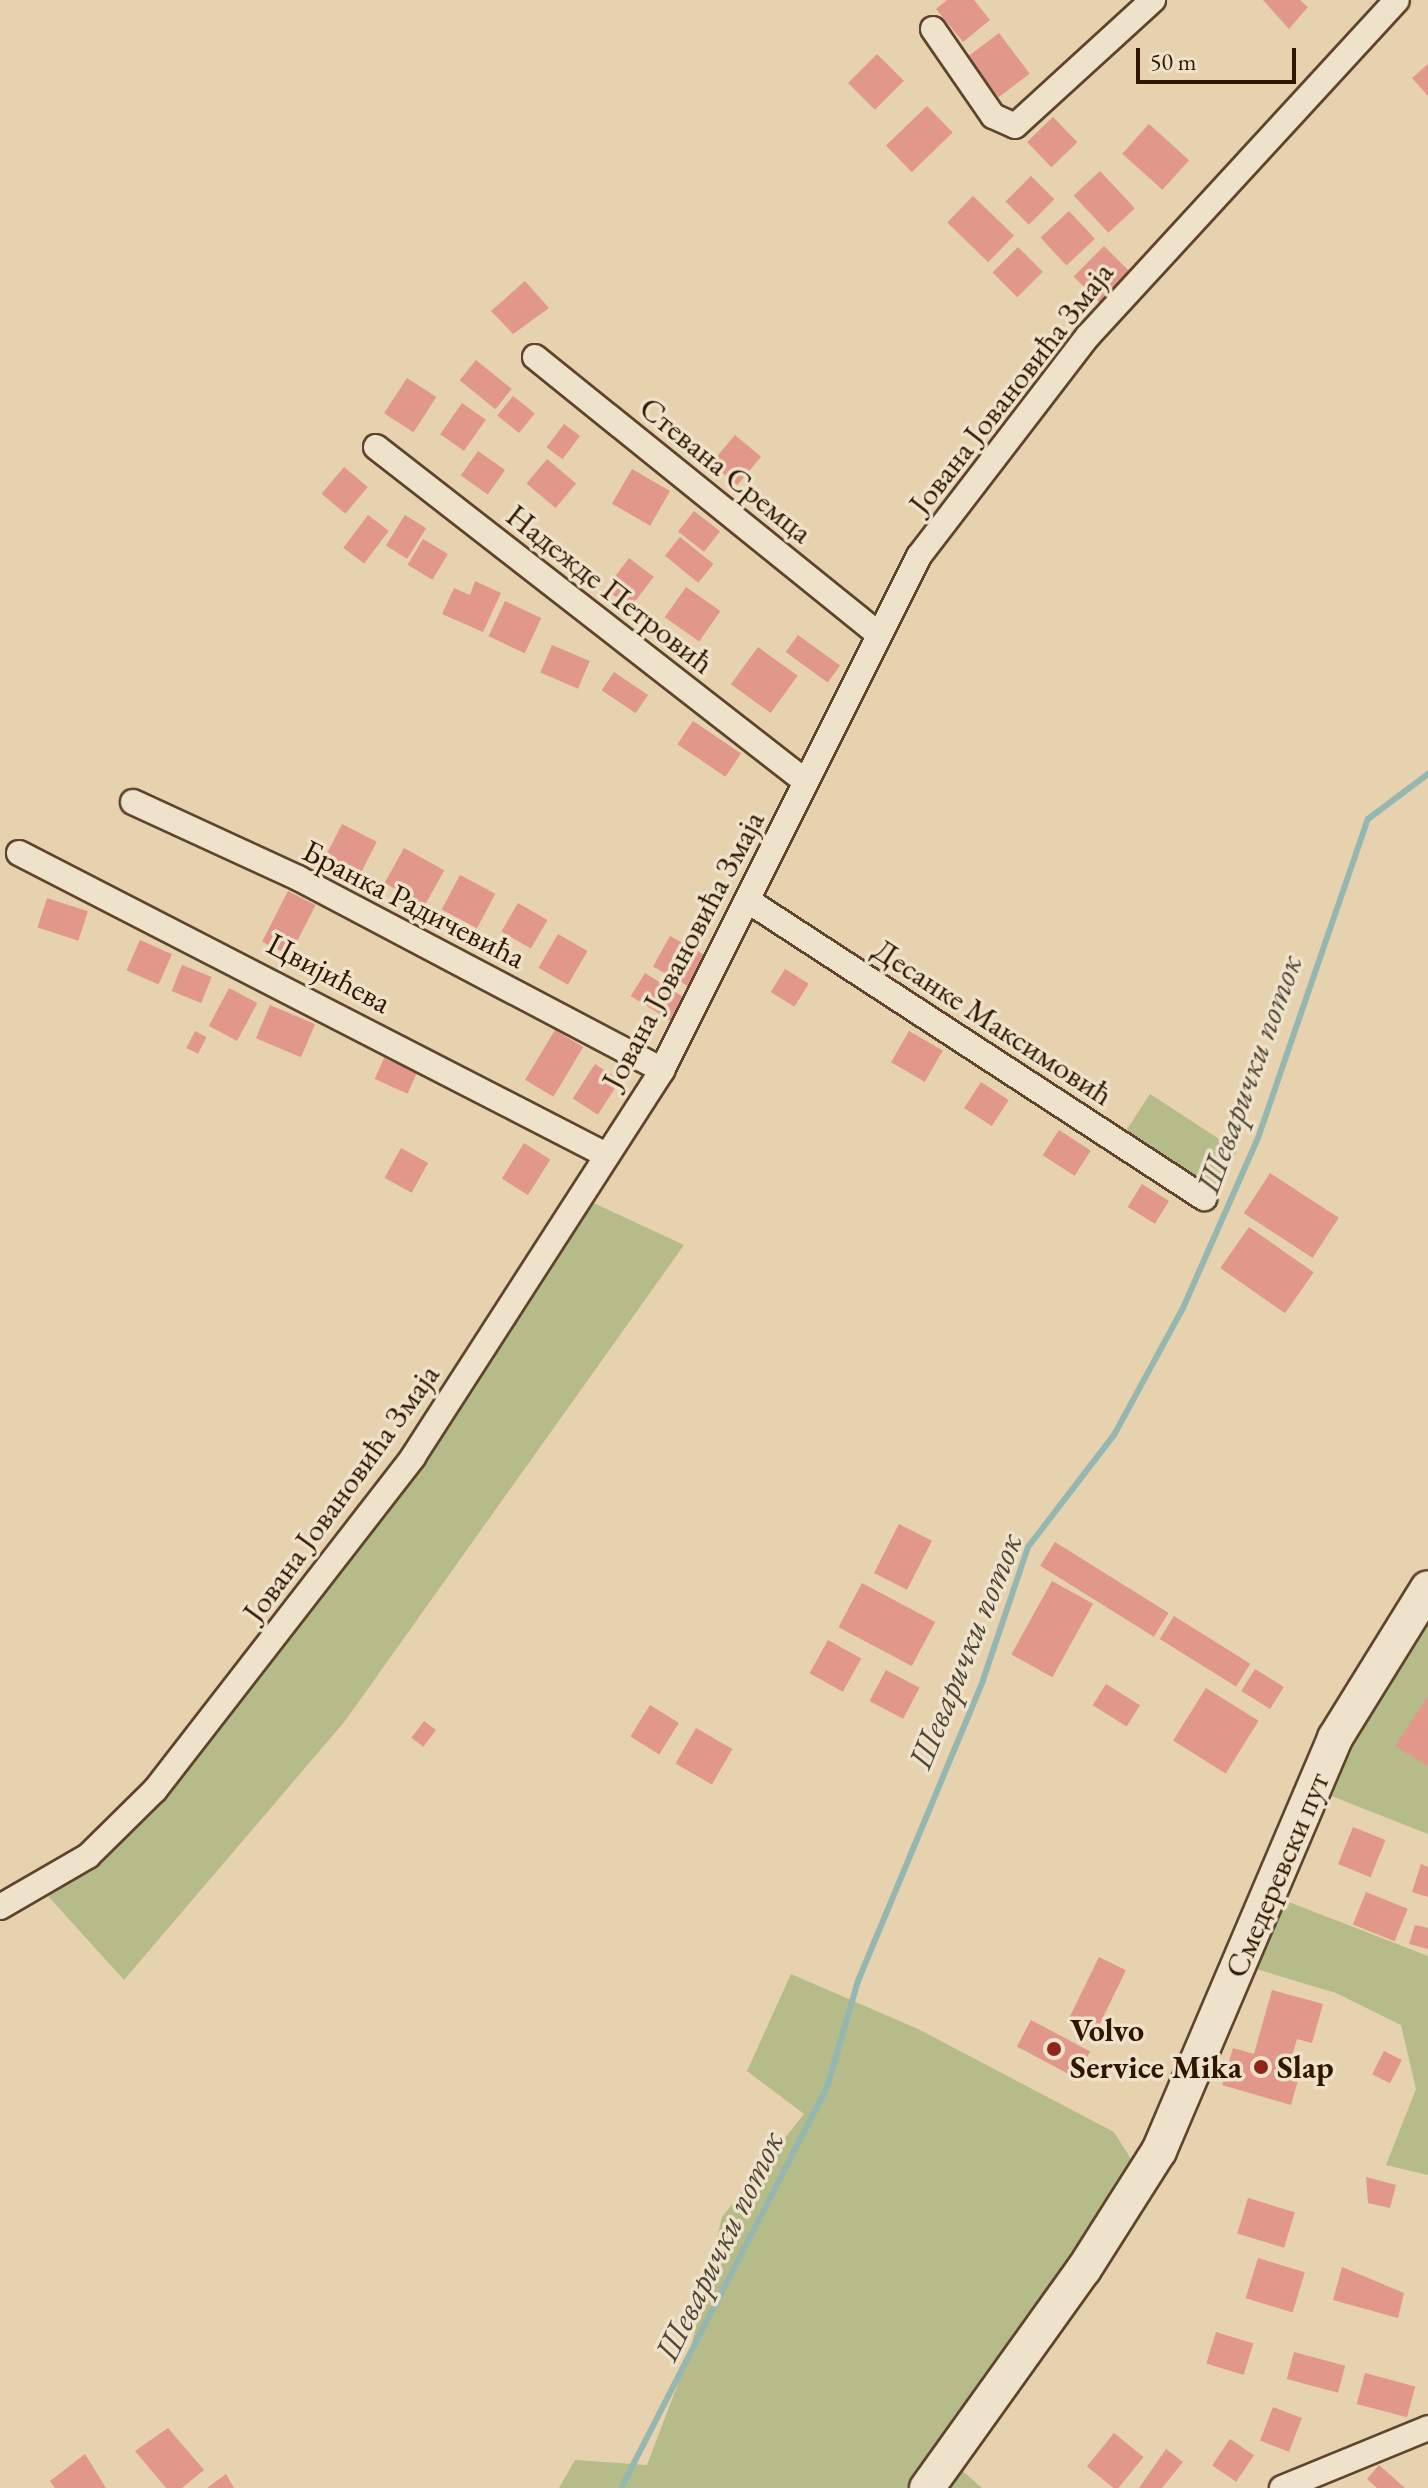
<!DOCTYPE html>
<meta charset="utf-8">
<style>
body{margin:0}
#map{position:relative;width:1428px;height:2488px;overflow:hidden;background:#e6d2ae;font-family:"EB Garamond",serif}
div>[style]{position:absolute}
.green>*{inset:0;background:#b6bb8a;transform-origin:0 0}
.stream>*{height:6px;margin:-3px;padding:0 3px;transform-origin:3px;border-radius:3px;background:#96b7af}
.building>*{inset:0;background:#e19789;transform-origin:0 0}
.roads{filter:drop-shadow(2px 0 #5e442c) drop-shadow(-2px 0 #5e442c) drop-shadow(0 2px #5e442c) drop-shadow(0 -2px #5e442c)}
.minor>*{height:24px;margin:-12px;padding:0 12px;transform-origin:12px;border-radius:12px;background:#efe2ca}
.secondary>*{height:34px;margin:-17px;padding:0 17px;transform-origin:17px;border-radius:17px;background:#efe2ca}
.dots>*{width:22px;height:22px;translate:-50% -50%;box-sizing:border-box;border:4px solid #efe2ca;border-radius:50%}
span{translate:-50% -50%;white-space:nowrap;text-align:center;line-height:1.15;-webkit-text-stroke:7px #efe2ca;paint-order:stroke}
.street-label{font-size:32px;color:#301500}
.poi-label{font-size:32px;color:#301500;font-weight:700}
.left{translate:0 -50%;text-align:left}
.water-label{font-size:34px;color:#4f4635;font-style:italic}
.scale{position:absolute;left:1136px;top:48px;width:160px;height:36px;box-sizing:border-box;border:4px solid #301500;border-top:0;padding-left:10px;font-size:24px;line-height:28px;white-space:nowrap;color:#301500;-webkit-text-stroke:6px #efe2ca;paint-order:stroke}
</style>
<div id="map">
<div class="green">
<div style="left:1150px;top:1094px;width:104px;height:51px;rotate:33deg"></div>
<div style="clip-path:polygon(583px 1198px,684px 1245px,345px 1721px,124px 1980px,38px 1885px,155px 1790px)"></div>
<div style="clip-path:polygon(1428px 1588px,1428px 1834px,1311px 1788px)"></div>
<div style="clip-path:polygon(1268px 1894px,1428px 1956px,1428px 2175px,1386px 2165px,1416px 2089px,1401px 2025px,1336px 1993px,1239px 1964px)"></div>
<div style="clip-path:polygon(791px 1974px,918px 2029px,1114px 2132px,1143px 2178px,949px 2459px,982px 2488px,559px 2488px,575px 2460px,647px 2465px,690px 2352px,722px 2217px,804px 2114px,747px 2071px)"></div>
</div>
<div class="stream">
<div style="left:621px;top:2488px;width:451px;rotate:-62.8deg"></div>
<div style="left:827px;top:2087px;width:110px;rotate:-73.7deg"></div>
<div style="left:858px;top:1981px;width:326px;rotate:-67.4deg"></div>
<div style="left:983px;top:1680px;width:140px;rotate:-71.3deg"></div>
<div style="left:1028px;top:1547px;width:141px;rotate:-52.5deg"></div>
<div style="left:1114px;top:1435px;width:145px;rotate:-61.5deg"></div>
<div style="left:1183px;top:1308px;width:186px;rotate:-66.2deg"></div>
<div style="left:1258px;top:1138px;width:337px;rotate:-71deg"></div>
<div style="left:1368px;top:819px;width:75px;rotate:-36.9deg"></div>
</div>
<div class="building">
<div style="clip-path:polygon(947px 0,974px 0,990px 20px,963px 42px,936px 9px)"></div>
<div style="clip-path:polygon(1263px 0,1300px 0,1308px 7px,1289px 29px)"></div>
<div style="left:999px;top:33px;width:51px;height:39px;rotate:53deg"></div>
<div style="left:877px;top:54px;width:38px;height:41px;rotate:45deg"></div>
<div style="clip-path:polygon(1428px 64px,1428px 96px,1412px 78px)"></div>
<div style="left:927px;top:106px;width:37px;height:57px;rotate:46deg"></div>
<div style="left:1053px;top:117px;width:35px;height:36px;rotate:46deg"></div>
<div style="left:1149px;top:124px;width:54px;height:40px;rotate:42deg"></div>
<div style="left:1100px;top:171px;width:51px;height:36px;rotate:47deg"></div>
<div style="left:1031px;top:176px;width:33px;height:36px;rotate:45deg"></div>
<div style="left:973px;top:196px;width:57px;height:37px;rotate:44deg"></div>
<div style="left:1069px;top:211px;width:38px;height:39px;rotate:47deg"></div>
<div style="left:1104px;top:246px;width:45px;height:43px;rotate:45deg"></div>
<div style="left:1018px;top:247px;width:35px;height:36px;rotate:45deg"></div>
<div style="clip-path:polygon(525px 281px,549px 308px,513px 334px,491px 311px)"></div>
<div style="left:476px;top:360px;width:46px;height:26px;rotate:39deg"></div>
<div style="left:407px;top:378px;width:35px;height:42px;rotate:33deg"></div>
<div style="left:513px;top:396px;width:28px;height:25px;rotate:39deg"></div>
<div style="left:462px;top:403px;width:29px;height:38px;rotate:35deg"></div>
<div style="left:564px;top:424px;width:20px;height:29px;rotate:37deg"></div>
<div style="left:735px;top:435px;width:34px;height:37px;rotate:40deg"></div>
<div style="left:478px;top:451px;width:33px;height:30px;rotate:35deg"></div>
<div style="left:547px;top:459px;width:38px;height:32px;rotate:40deg"></div>
<div style="left:344px;top:467px;width:31px;height:35px;rotate:40deg"></div>
<div style="left:632px;top:469px;width:44px;height:40px;rotate:30deg"></div>
<div style="left:694px;top:511px;width:33px;height:26px;rotate:38deg"></div>
<div style="left:368px;top:515px;width:26px;height:41px;rotate:37deg"></div>
<div style="left:405px;top:515px;width:25px;height:36px;rotate:32deg"></div>
<div style="left:680px;top:537px;width:43px;height:24px;rotate:39deg"></div>
<div style="left:423px;top:539px;width:29px;height:30px;rotate:31deg"></div>
<div style="left:629px;top:558px;width:31px;height:39px;rotate:37deg"></div>
<div style="clip-path:polygon(475px 581px,501px 593px,483px 632px,442px 614px,454px 588px,470px 595px)"></div>
<div style="left:686px;top:587px;width:42px;height:37px;rotate:35deg"></div>
<div style="left:505px;top:601px;width:40px;height:39px;rotate:25deg"></div>
<div style="left:798px;top:635px;width:52px;height:21px;rotate:36deg"></div>
<div style="left:552px;top:645px;width:41px;height:30px;rotate:23deg"></div>
<div style="left:758px;top:647px;width:49px;height:46px;rotate:36deg"></div>
<div style="left:614px;top:672px;width:41px;height:22px;rotate:34deg"></div>
<div style="left:693px;top:721px;width:58px;height:28px;rotate:34deg"></div>
<div style="left:342px;top:824px;width:39px;height:35px;rotate:27deg"></div>
<div style="left:404px;top:848px;width:46px;height:40px;rotate:29deg"></div>
<div style="left:460px;top:875px;width:40px;height:39px;rotate:28deg"></div>
<div style="left:288px;top:891px;width:31px;height:57px;rotate:27deg"></div>
<div style="left:47px;top:898px;width:43px;height:31px;rotate:18deg"></div>
<div style="left:518px;top:903px;width:34px;height:33px;rotate:30deg"></div>
<div style="left:558px;top:934px;width:34px;height:39px;rotate:30deg"></div>
<div style="left:670px;top:936px;width:43px;height:35px;rotate:29deg"></div>
<div style="left:140px;top:940px;width:35px;height:33px;rotate:24deg"></div>
<div style="left:182px;top:965px;width:32px;height:28px;rotate:22deg"></div>
<div style="left:785px;top:969px;width:28px;height:27px;rotate:32deg"></div>
<div style="left:645px;top:973px;width:47px;height:27px;rotate:32deg"></div>
<div style="left:229px;top:988px;width:32px;height:43px;rotate:28deg"></div>
<div style="left:270px;top:1005px;width:49px;height:36px;rotate:23deg"></div>
<div style="left:555px;top:1030px;width:33px;height:58px;rotate:31deg"></div>
<div style="left:195px;top:1031px;width:13px;height:19px;rotate:27deg"></div>
<div style="left:909px;top:1031px;width:39px;height:36px;rotate:30deg"></div>
<div style="left:384px;top:1058px;width:36px;height:23px;rotate:24deg"></div>
<div style="left:595px;top:1064px;width:30px;height:41px;rotate:33deg"></div>
<div style="left:981px;top:1082px;width:33px;height:31px;rotate:33deg"></div>
<div style="left:1059px;top:1130px;width:38px;height:30px;rotate:33deg"></div>
<div style="left:524px;top:1143px;width:31px;height:42px;rotate:32deg"></div>
<div style="left:401px;top:1148px;width:31px;height:34px;rotate:29deg"></div>
<div style="left:1270px;top:1173px;width:82px;height:48px;rotate:33deg"></div>
<div style="left:1142px;top:1184px;width:32px;height:27px;rotate:32deg"></div>
<div style="left:1249px;top:1227px;width:79px;height:50px;rotate:35deg"></div>
<div style="left:899px;top:1524px;width:37px;height:55px;rotate:27deg"></div>
<div style="left:1055px;top:1542px;width:134px;height:28px;rotate:32deg"></div>
<div style="left:1052px;top:1581px;width:47px;height:84px;rotate:29deg"></div>
<div style="left:862px;top:1583px;width:83px;height:50px;rotate:28deg"></div>
<div style="left:1174px;top:1616px;width:90px;height:27px;rotate:32deg"></div>
<div style="left:828px;top:1640px;width:38px;height:38px;rotate:29deg"></div>
<div style="left:1255px;top:1669px;width:34px;height:26px;rotate:32deg"></div>
<div style="left:886px;top:1670px;width:38px;height:35px;rotate:28deg"></div>
<div style="left:1106px;top:1684px;width:40px;height:25px;rotate:32deg"></div>
<div style="left:1206px;top:1688px;width:62px;height:62px;rotate:32deg"></div>
<div style="clip-path:polygon(1428px 1696px,1428px 1766px,1395px 1746px)"></div>
<div style="left:650px;top:1705px;width:34px;height:37px;rotate:32deg"></div>
<div style="left:424px;top:1721px;width:15px;height:21px;rotate:37deg"></div>
<div style="left:696px;top:1728px;width:42px;height:41px;rotate:30deg"></div>
<div style="left:1353px;top:1827px;width:35px;height:40px;rotate:22deg"></div>
<div style="clip-path:polygon(1421px 1864px,1428px 1867px,1428px 1897px,1412px 1892px)"></div>
<div style="left:1366px;top:1892px;width:45px;height:35px;rotate:22deg"></div>
<div style="clip-path:polygon(1415px 1925px,1428px 1928px,1428px 1949px,1409px 1944px)"></div>
<div style="left:1099px;top:1957px;width:30px;height:73px;rotate:26deg"></div>
<div style="clip-path:polygon(1272px 1990px,1323px 2004px,1312px 2043px,1297px 2039px,1289px 2066px,1301px 2069px,1291px 2105px,1222px 2085px,1233px 2048px,1254px 2054px)"></div>
<div style="left:1031px;top:2020px;width:67px;height:30px;rotate:28deg"></div>
<div style="left:1384px;top:2051px;width:20px;height:26px;rotate:27deg"></div>
<div style="clip-path:polygon(1366px 2177px,1396px 2185px,1390px 2208px,1368px 2203px)"></div>
<div style="left:1248px;top:2198px;width:49px;height:37px;rotate:17deg"></div>
<div style="left:1258px;top:2258px;width:49px;height:42px;rotate:17deg"></div>
<div style="clip-path:polygon(1342px 2267px,1404px 2293px,1398px 2318px,1333px 2300px)"></div>
<div style="left:1216px;top:2332px;width:39px;height:33px;rotate:17deg"></div>
<div style="left:1294px;top:2352px;width:53px;height:28px;rotate:15deg"></div>
<div style="left:1365px;top:2373px;width:52px;height:32px;rotate:15deg"></div>
<div style="left:1273px;top:2407px;width:31px;height:36px;rotate:21deg"></div>
<div style="clip-path:polygon(168px 2428px,204px 2470px,182px 2488px,166px 2488px,135px 2451px)"></div>
<div style="left:1114px;top:2433px;width:38px;height:43px;rotate:39deg"></div>
<div style="left:1230px;top:2439px;width:29px;height:32px;rotate:34deg"></div>
<div style="clip-path:polygon(1166px 2449px,1183px 2462px,1162px 2488px,1139px 2488px)"></div>
<div style="clip-path:polygon(85px 2454px,106px 2488px,55px 2488px,50px 2481px)"></div>
<div style="clip-path:polygon(1379px 2465px,1405px 2488px,1377px 2488px,1367px 2479px)"></div>
<div style="clip-path:polygon(226px 2474px,234px 2488px,207px 2488px)"></div>
</div>
<div class="roads">
<div class="minor">
<div style="left:933px;top:29px;width:106px;rotate:55.4deg"></div>
<div style="left:993px;top:116px;width:24px;rotate:24deg"></div>
<div style="left:1015px;top:126px;width:187px;rotate:-42.4deg"></div>
<div style="left:535px;top:357px;width:439px;rotate:38.9deg"></div>
<div style="left:376px;top:447px;width:544px;rotate:37.9deg"></div>
<div style="left:133px;top:802px;width:182px;rotate:24.7deg"></div>
<div style="left:298px;top:878px;width:412px;rotate:27.8deg"></div>
<div style="left:19px;top:853px;width:660px;rotate:27.22deg"></div>
<div style="left:747px;top:900px;width:546px;rotate:33.11deg"></div>
<div style="left:0;top:1907px;width:102px;rotate:-30.1deg"></div>
<div style="left:88px;top:1856px;width:94px;rotate:-44.6deg"></div>
<div style="left:155px;top:1790px;width:421px;rotate:-52.2deg"></div>
<div style="left:413px;top:1457px;width:460px;rotate:-57.2deg"></div>
<div style="left:662px;top:1070px;width:575px;rotate:-63.43deg"></div>
<div style="left:919px;top:556px;width:277px;rotate:-52.5deg"></div>
<div style="left:1088px;top:336px;width:456px;rotate:-47.4deg"></div>
<div style="left:1282px;top:2488px;width:158px;rotate:-22.3deg"></div>
</div>
<div class="secondary">
<div style="left:927px;top:2488px;width:269px;rotate:-54.4deg"></div>
<div style="left:1084px;top:2269px;width:140px;rotate:-57.6deg"></div>
<div style="left:1159px;top:2151px;width:449px;rotate:-66.9deg"></div>
<div style="left:1335px;top:1738px;width:176px;rotate:-58.2deg"></div>
</div>
</div>
<div class="dots">
<div style="left:1054px;top:2049px;background:#8f2418"></div>
<div style="left:1261px;top:2067px;background:#8f2418"></div>
</div>
<div class="street-label">
<span style="left:1011px;top:388px;rotate:-52deg">Јована Јовановића Змаја</span>
<span style="left:726px;top:470px;rotate:39deg">Стевана Сремца</span>
<span style="left:610px;top:589px;rotate:38deg">Надежде Петровић</span>
<span style="left:414px;top:904px;rotate:27deg">Бранка Радичевића</span>
<span style="left:683px;top:950px;rotate:-62deg">Јована Јовановића Змаја</span>
<span style="left:329px;top:973px;rotate:28deg">Цвијићева</span>
<span style="left:993px;top:1022px;rotate:33deg">Десанке Максимовић</span>
<span style="left:341px;top:1493px;rotate:-54deg">Јована Јовановића Змаја</span>
<span style="left:1277px;top:1875px;rotate:-67deg">Смедеревски пут</span>
</div>
<div class="poi-label">
<span class="left" style="left:1070px;top:2049px">Volvo<br>Service Mika</span>
<span class="left" style="left:1277px;top:2067px">Slap</span>
</div>
<div class="water-label">
<span style="left:1249px;top:1074px;rotate:-70deg">Шеварички поток</span>
<span style="left:965px;top:1651px;rotate:-68deg">Шеварички поток</span>
<span style="left:719px;top:2246px;rotate:-64deg">Шеварички поток</span>
</div>
<div class="scale">50 m</div>
</div>
